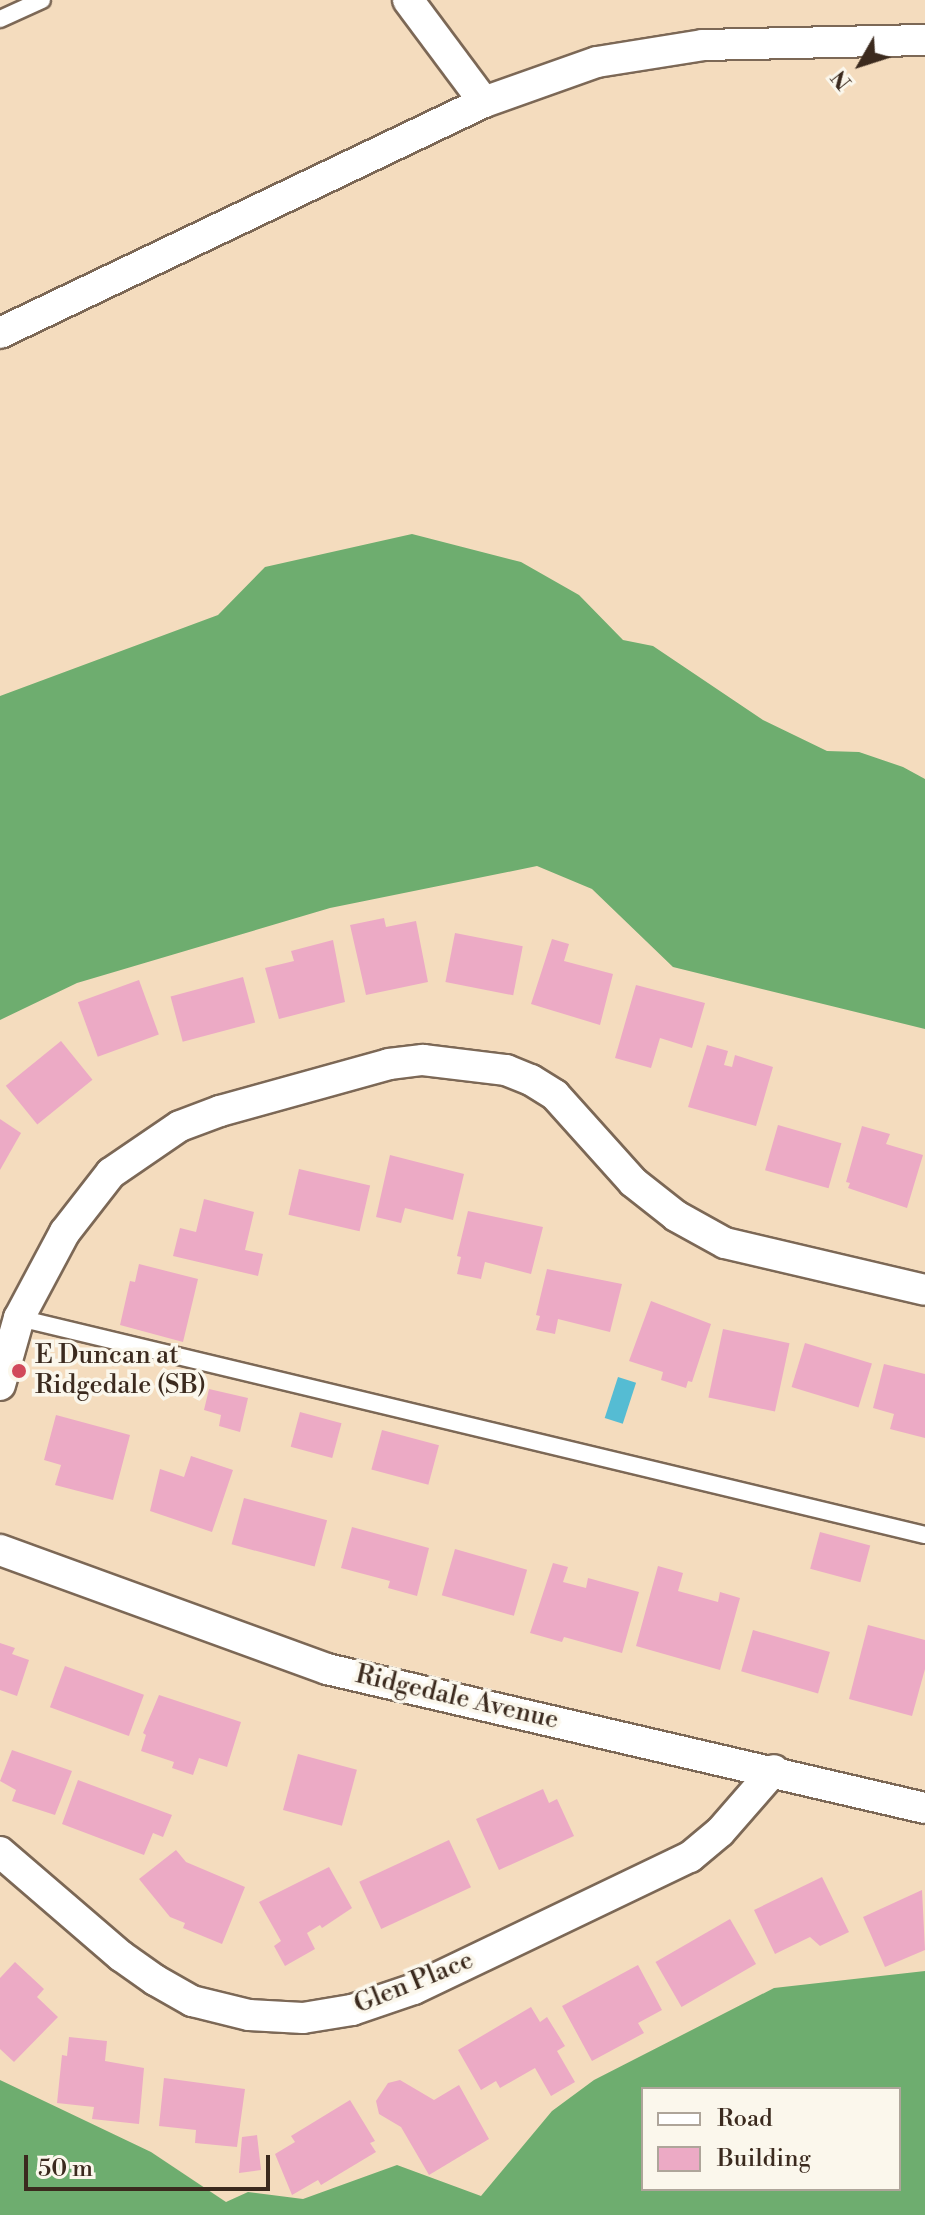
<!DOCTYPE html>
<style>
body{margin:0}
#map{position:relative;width:925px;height:2215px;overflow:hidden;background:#f4dcbe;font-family:"Libre Bodoni",serif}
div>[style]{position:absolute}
.forest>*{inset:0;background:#6ead6f}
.water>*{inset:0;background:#55bcd3;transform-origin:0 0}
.building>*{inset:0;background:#ecaac5;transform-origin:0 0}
.roads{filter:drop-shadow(2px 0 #7c6856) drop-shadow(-2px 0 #7c6856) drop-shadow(0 2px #7c6856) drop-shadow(0 -2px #7c6856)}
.service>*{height:16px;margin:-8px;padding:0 8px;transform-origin:8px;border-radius:8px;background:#fff}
.minor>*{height:30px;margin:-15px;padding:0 15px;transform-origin:15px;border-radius:15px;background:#fff}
.dots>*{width:22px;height:22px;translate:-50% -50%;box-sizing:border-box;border:4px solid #fbf7ec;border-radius:50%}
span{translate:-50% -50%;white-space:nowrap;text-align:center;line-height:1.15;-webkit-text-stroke:7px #fbf7ec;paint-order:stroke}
.poi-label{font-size:26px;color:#3b2a1e}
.left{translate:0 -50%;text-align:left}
.street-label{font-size:26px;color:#3b2a1e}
.legend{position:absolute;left:641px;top:2087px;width:260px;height:104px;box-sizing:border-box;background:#fbf7ec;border:2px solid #aea59a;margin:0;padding:10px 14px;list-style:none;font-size:24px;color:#3b2a1e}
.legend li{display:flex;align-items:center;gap:16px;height:40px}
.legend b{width:40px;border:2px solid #aea59a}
.north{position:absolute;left:821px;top:24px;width:80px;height:80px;-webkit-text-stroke:6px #fbf7ec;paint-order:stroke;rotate:231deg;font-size:22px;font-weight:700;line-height:32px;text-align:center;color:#3b2a1e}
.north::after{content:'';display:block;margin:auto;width:28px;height:36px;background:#3b2a1e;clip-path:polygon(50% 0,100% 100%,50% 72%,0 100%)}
.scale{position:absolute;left:24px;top:2155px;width:246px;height:36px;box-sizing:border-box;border:4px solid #3b2a1e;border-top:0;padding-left:10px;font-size:24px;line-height:28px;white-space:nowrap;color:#3b2a1e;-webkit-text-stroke:6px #fbf7ec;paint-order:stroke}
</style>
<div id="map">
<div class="forest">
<div style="clip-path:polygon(412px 534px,521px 562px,579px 595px,623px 640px,653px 646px,763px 720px,827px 751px,859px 752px,903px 767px,925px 779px,925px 1029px,673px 967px,592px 889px,537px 866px,330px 908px,77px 983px,0 1020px,0 696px,218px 615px,265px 567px)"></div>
<div style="clip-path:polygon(evenodd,925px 1971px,925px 2215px,0 2215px,0 2080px,151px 2152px,226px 2202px,248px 2192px,303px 2199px,397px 2165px,481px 2196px,552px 2111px,594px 2080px,774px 1988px,925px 1971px,899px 2089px,899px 2189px,643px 2189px,643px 2089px,899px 2089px)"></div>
</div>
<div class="water">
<div style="left:618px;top:1377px;width:19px;height:43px;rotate:18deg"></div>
</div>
<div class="building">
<div style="clip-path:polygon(384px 918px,386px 927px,416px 921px,428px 982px,366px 995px,350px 925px)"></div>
<div style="left:455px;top:933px;width:69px;height:50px;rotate:11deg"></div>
<div style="clip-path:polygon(552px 939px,569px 944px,564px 961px,613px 974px,600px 1025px,531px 1004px)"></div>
<div style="clip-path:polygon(333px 940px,345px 1002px,279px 1019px,265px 968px,294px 961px,291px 951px)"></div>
<div style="left:243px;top:977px;width:47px;height:75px;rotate:75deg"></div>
<div style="left:139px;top:980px;width:58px;height:65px;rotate:70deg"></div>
<div style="clip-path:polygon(636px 985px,705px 1003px,692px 1048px,660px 1038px,651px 1068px,615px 1058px)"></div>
<div style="left:61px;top:1041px;width:50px;height:71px;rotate:51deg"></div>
<div style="clip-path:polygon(707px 1045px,728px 1051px,724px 1065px,732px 1067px,735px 1055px,773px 1067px,756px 1126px,688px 1107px)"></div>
<div style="clip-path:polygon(0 1119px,21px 1133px,0 1170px)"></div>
<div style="left:778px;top:1125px;width:66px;height:47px;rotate:16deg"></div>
<div style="clip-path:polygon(862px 1126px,890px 1134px,886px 1144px,923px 1155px,907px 1208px,848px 1188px,850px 1183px,846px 1182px)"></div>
<div style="clip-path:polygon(390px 1155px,464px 1174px,453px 1220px,405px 1208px,401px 1223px,376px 1217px)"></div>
<div style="left:299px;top:1169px;width:73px;height:47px;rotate:13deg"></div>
<div style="clip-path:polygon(204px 1199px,254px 1212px,245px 1250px,263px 1254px,258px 1276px,173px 1256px,180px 1228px,196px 1232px)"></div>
<div style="clip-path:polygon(468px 1211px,543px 1227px,531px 1274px,485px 1262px,481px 1279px,457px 1274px,461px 1257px,457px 1256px)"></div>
<div style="clip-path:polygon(139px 1264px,198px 1279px,183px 1342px,120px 1325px,130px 1281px,135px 1282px)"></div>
<div style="clip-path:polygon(547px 1269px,622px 1284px,610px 1332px,558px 1319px,555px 1334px,536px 1330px,540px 1316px,536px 1315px)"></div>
<div style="clip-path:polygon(651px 1301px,711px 1324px,692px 1382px,688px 1381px,686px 1388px,661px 1380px,663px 1372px,629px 1361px)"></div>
<div style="left:723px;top:1329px;width:68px;height:70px;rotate:12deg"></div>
<div style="left:805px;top:1343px;width:70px;height:46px;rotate:17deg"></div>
<div style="clip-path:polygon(884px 1364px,925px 1374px,925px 1438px,890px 1429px,894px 1414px,873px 1408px)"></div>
<div style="clip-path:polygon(209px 1389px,248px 1398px,240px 1432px,219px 1426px,221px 1415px,204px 1410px)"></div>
<div style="left:300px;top:1412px;width:43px;height:36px;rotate:15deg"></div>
<div style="clip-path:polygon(56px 1415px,130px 1435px,113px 1500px,55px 1485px,61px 1465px,44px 1460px)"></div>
<div style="left:382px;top:1430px;width:59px;height:41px;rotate:15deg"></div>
<div style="clip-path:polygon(191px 1456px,233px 1470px,212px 1532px,150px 1511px,160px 1469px,184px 1477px)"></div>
<div style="left:244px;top:1498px;width:86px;height:48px;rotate:15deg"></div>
<div style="clip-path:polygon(352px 1527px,429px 1548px,417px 1596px,388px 1588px,390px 1581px,341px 1568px)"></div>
<div style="left:820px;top:1532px;width:52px;height:38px;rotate:15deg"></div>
<div style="left:455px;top:1549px;width:75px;height:48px;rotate:16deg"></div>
<div style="clip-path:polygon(553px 1563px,568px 1567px,563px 1582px,586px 1588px,588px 1578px,639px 1592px,622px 1653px,564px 1637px,562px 1642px,530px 1633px)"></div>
<div style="clip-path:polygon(658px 1566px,683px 1573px,678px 1591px,718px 1602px,720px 1592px,740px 1598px,720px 1670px,636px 1646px)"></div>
<div style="clip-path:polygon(868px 1625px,925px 1640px,925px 1669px,912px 1716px,849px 1699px)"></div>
<div style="left:753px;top:1630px;width:80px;height:43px;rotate:16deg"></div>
<div style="clip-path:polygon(0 1643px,15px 1648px,12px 1654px,29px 1660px,17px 1696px,0 1690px)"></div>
<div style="left:65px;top:1666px;width:84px;height:44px;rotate:20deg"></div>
<div style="clip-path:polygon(159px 1695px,241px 1722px,227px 1767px,199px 1758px,193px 1775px,172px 1768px,174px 1762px,141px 1751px,146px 1735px,143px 1733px)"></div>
<div style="clip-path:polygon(12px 1750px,72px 1771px,55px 1815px,12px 1801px,16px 1790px,0 1781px)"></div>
<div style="left:298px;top:1754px;width:61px;height:58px;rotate:15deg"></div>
<div style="clip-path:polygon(78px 1780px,172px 1815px,163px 1837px,153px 1833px,144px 1855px,62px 1824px)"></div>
<div style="clip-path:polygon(543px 1789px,549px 1803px,557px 1799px,574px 1836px,499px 1870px,476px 1819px)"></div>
<div style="left:449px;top:1840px;width:52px;height:99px;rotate:65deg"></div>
<div style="clip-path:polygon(176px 1850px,186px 1862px,245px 1887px,222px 1944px,183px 1928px,185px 1923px,170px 1917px,139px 1879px)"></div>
<div style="clip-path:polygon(329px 1867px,352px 1908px,322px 1928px,320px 1925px,307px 1933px,315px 1949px,285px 1966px,274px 1946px,281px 1941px,259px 1902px)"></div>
<div style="clip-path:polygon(822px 1877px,849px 1932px,820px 1946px,810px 1937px,775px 1954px,754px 1910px)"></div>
<div style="clip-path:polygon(922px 1890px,925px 1950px,885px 1967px,863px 1917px)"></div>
<div style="left:730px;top:1919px;width:52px;height:86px;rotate:60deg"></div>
<div style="clip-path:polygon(15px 1962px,44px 1989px,37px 1997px,58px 2017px,14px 2062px,0 2049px,0 1978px)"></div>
<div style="clip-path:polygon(638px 1965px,662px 2010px,638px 2023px,644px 2033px,592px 2061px,562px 2006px)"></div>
<div style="clip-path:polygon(531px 2007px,540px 2022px,547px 2017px,565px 2046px,557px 2051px,575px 2082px,551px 2096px,535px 2068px,500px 2088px,496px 2081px,481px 2090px,458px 2050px)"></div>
<div style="clip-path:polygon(69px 2037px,107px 2041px,105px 2061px,144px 2068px,139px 2124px,92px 2119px,94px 2107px,57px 2103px,62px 2055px,67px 2056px)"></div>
<div style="clip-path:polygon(164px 2078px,245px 2089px,237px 2147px,195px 2143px,196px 2130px,159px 2126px)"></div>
<div style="clip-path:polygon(400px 2080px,434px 2100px,459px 2085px,489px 2139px,429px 2175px,401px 2127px,379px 2114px,376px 2101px,388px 2083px)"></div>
<div style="clip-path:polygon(350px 2100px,375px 2141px,370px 2143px,376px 2152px,321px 2185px,318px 2180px,292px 2195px,275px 2154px,295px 2142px,291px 2136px)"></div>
<div style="clip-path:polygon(257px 2135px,261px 2170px,239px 2173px,242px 2137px)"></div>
</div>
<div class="roads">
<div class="service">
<div style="left:0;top:19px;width:46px;rotate:-24.3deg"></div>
<div style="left:19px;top:1318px;width:932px;rotate:13.47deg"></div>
</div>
<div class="minor">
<div style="left:408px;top:0;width:127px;rotate:53.3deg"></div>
<div style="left:0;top:333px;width:536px;rotate:-25.51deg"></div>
<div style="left:484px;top:102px;width:120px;rotate:-19.5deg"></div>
<div style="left:597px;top:62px;width:107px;rotate:-9.1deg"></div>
<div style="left:703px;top:45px;width:222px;rotate:-1.3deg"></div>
<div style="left:0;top:1385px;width:70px;rotate:-74.2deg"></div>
<div style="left:19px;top:1318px;width:98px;rotate:-61.9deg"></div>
<div style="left:65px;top:1232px;width:75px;rotate:-52.1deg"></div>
<div style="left:111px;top:1173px;width:83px;rotate:-34.3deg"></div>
<div style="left:180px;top:1126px;width:43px;rotate:-20.6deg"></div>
<div style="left:220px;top:1111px;width:175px;rotate:-15.5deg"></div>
<div style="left:389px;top:1064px;width:34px;rotate:-7deg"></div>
<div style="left:423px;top:1060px;width:84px;rotate:6.9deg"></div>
<div style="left:506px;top:1070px;width:27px;rotate:22deg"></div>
<div style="left:531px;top:1080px;width:28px;rotate:32deg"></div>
<div style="left:555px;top:1095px;width:117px;rotate:48.1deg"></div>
<div style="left:633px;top:1182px;width:55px;rotate:38.3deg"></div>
<div style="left:676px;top:1216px;width:56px;rotate:28.9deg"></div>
<div style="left:725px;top:1243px;width:205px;rotate:13.2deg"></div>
<div style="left:0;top:1550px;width:348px;rotate:20deg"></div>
<div style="left:327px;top:1669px;width:614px;rotate:13.09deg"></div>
<div style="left:0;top:1852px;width:160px;rotate:40.7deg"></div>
<div style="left:121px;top:1956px;width:42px;rotate:35.2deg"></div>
<div style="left:155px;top:1980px;width:43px;rotate:29.6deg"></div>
<div style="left:192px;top:2001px;width:59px;rotate:13.8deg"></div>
<div style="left:249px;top:2015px;width:54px;rotate:3.2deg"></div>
<div style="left:303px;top:2018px;width:50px;rotate:-9.3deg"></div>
<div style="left:352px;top:2010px;width:65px;rotate:-18.7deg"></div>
<div style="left:414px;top:1989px;width:306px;rotate:-25.6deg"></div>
<div style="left:690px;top:1857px;width:39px;rotate:-40deg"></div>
<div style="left:720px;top:1832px;width:82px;rotate:-48.9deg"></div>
</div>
</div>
<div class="dots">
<div style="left:19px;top:1371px;background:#d1495b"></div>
</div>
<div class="poi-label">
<span class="left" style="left:35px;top:1371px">E Duncan at<br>Ridgedale (SB)</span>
</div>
<div class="street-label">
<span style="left:457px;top:1698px;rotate:13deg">Ridgedale Avenue</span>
<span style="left:414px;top:1983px;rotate:-22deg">Glen Place</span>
</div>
<ul class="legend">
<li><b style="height:10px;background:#fff"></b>Road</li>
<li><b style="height:22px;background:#ecaac5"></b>Building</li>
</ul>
<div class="north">N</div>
<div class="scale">50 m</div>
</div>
